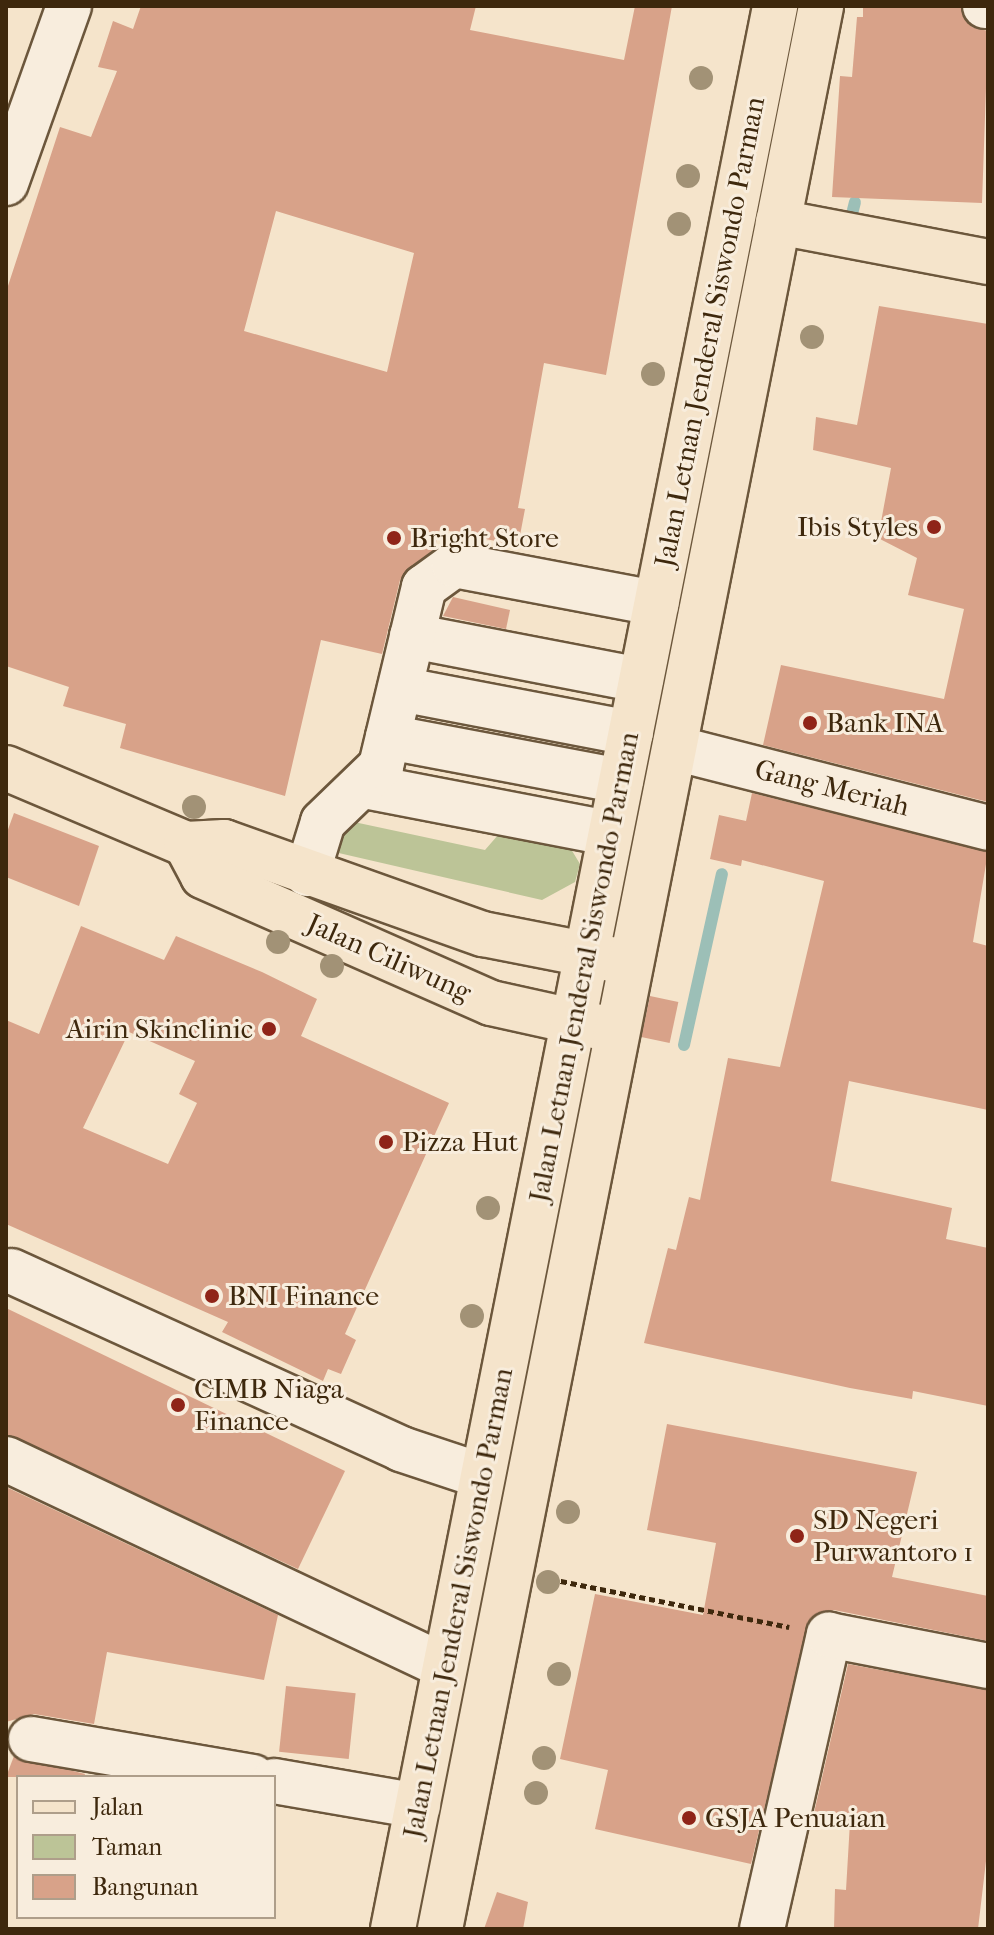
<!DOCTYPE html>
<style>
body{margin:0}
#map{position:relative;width:994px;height:1935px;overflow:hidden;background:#f5e4cb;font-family:"IM FELL French Canon",serif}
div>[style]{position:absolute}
.green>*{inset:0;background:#bcc497}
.stream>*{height:12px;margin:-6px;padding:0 6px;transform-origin:6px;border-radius:6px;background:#9cbfb7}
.building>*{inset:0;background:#d8a289;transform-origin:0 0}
.path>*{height:5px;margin-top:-2.5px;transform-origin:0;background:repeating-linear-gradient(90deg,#3e280d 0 6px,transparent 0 10px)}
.roads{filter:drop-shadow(2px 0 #6c573c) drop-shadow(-2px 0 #6c573c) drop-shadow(0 2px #6c573c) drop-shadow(0 -2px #6c573c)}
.minor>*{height:44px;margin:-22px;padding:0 22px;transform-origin:22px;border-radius:22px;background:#f8eddd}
.major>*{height:44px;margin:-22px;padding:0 22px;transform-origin:22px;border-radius:22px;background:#f5e4cb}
.trees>*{width:24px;height:24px;margin:-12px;border-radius:50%;background:#a29276}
.dots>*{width:22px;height:22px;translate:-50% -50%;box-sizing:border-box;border:4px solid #f8eddd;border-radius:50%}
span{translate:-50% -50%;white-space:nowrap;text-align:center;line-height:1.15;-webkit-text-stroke:6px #f8eddd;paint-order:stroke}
.street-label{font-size:28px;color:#3e280d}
.poi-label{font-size:28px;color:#3e280d}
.right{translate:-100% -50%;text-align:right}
.left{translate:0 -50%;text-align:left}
.frame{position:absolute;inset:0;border:8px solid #3e280d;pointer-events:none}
.legend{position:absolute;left:16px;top:1775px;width:260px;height:144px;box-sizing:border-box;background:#f8eddd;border:2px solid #ae9e8a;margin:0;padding:10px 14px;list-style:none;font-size:24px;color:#3e280d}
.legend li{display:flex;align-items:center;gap:16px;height:40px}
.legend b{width:40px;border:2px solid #ae9e8a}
</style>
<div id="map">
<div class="green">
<div style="clip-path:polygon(354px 822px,485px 850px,505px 827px,565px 839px,580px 864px,575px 882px,542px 900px,330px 851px)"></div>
</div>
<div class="stream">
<div style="left:853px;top:210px;width:8px;rotate:-76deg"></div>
<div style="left:684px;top:1045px;width:175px;rotate:-77.5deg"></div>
</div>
<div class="building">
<div style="clip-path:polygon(evenodd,141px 6px,476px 6px,470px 30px,624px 60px,635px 6px,672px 6px,606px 375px,544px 363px,518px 508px,525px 509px,518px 546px,440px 529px,435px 548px,400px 580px,382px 654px,321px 640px,285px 796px,120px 748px,126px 724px,63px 706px,69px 687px,6px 666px,6px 292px,60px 127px,91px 137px,117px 71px,98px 67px,113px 21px,133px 29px,141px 6px,276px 211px,414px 253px,387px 372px,244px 331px,276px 211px)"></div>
<div style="clip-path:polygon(863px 6px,960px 6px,972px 27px,988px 31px,982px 203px,832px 197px,840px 76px,852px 77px,857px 17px,863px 17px)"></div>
<div style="clip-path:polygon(879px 306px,988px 324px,988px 802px,763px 745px,781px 665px,944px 699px,964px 609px,908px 595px,917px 558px,878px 538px,891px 468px,813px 450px,816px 417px,857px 425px)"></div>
<div style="clip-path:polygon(453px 597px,510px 610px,506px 629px,443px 616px)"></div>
<div style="clip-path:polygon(752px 793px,988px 852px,973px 942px,988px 946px,988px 1110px,849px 1081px,831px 1181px,952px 1208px,946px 1239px,988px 1248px,988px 1406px,913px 1391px,912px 1399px,850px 1388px,644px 1343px,668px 1248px,676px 1250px,689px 1197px,700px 1200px,728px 1058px,780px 1067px,824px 881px,742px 860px,741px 866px,710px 859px,719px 815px,746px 821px)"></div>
<div style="clip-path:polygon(14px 813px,99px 846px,79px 906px,6px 877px,6px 835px)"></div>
<div style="clip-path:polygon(evenodd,81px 926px,164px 960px,176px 936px,262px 972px,317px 999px,301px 1036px,449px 1103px,345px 1334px,356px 1340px,341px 1374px,328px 1369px,323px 1381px,222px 1332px,228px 1322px,6px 1224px,6px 1020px,39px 1034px,81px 926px,129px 1032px,195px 1061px,179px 1094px,197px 1103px,168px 1164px,83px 1128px,129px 1032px)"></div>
<div style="left:650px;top:996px;width:29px;height:42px;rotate:12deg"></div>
<div style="clip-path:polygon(6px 1308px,345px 1471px,298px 1569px,6px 1434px)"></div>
<div style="clip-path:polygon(667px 1424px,917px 1472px,892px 1577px,988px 1596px,988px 1641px,834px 1610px,810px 1619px,751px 1864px,595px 1829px,608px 1770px,560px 1759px,595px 1594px,703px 1615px,716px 1543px,647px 1530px)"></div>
<div style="clip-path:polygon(6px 1487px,278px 1615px,264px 1680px,107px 1652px,94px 1724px,34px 1714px,6px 1722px)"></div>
<div style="clip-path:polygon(848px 1664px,988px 1690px,988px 1844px,978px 1929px,834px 1929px,835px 1889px,846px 1890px,850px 1822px,814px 1813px)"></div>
<div style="left:286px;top:1686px;width:70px;height:66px;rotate:6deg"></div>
<div style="clip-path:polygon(14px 1756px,85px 1774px,84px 1777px,6px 1777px)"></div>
<div style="clip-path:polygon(497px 1892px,528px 1902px,523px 1929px,484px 1929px)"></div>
</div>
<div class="path">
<div style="left:551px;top:1579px;width:243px;rotate:11.4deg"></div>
</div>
<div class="roads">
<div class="minor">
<div style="left:985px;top:6px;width:3px"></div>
<div style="left:6px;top:183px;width:188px;rotate:-70.4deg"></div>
<div style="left:412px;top:636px;width:233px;rotate:10.9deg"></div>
<div style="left:400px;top:689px;width:235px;rotate:10.8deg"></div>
<div style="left:388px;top:737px;width:237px;rotate:10.7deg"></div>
<div style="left:675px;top:748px;width:323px;rotate:14.3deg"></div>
<div style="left:364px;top:786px;width:249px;rotate:10.9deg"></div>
<div style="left:307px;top:874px;width:54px;rotate:-72.9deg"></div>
<div style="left:323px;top:822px;width:81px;rotate:-44deg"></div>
<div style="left:381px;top:766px;width:184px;rotate:-76.5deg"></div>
<div style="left:424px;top:587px;width:37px;rotate:-36deg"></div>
<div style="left:454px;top:565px;width:206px;rotate:10.7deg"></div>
<div style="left:11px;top:1271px;width:429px;rotate:24.5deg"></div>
<div style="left:401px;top:1449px;width:85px;rotate:18.4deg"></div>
<div style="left:6px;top:1459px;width:484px;rotate:25.3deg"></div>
<div style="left:31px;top:1739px;width:225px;rotate:9.7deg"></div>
<div style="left:274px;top:1781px;width:146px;rotate:9.8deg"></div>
<div style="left:762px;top:1929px;width:302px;rotate:-77.2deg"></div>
<div style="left:829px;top:1635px;width:162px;rotate:11deg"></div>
</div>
<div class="major">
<div style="left:778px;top:222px;width:214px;rotate:10.8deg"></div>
<div style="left:6px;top:768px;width:195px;rotate:22.9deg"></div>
<div style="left:186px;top:844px;width:38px;rotate:-3deg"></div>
<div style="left:224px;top:842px;width:275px;rotate:19.6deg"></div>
<div style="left:483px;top:934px;width:130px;rotate:11.1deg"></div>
<div style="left:186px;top:844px;width:36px;rotate:62deg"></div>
<div style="left:203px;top:876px;width:315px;rotate:23.8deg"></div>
<div style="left:491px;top:1003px;width:111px;rotate:12.5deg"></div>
<div style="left:393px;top:1929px;width:1961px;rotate:-78.76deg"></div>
<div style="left:440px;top:1929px;width:1960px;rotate:-78.79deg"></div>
</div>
</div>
<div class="trees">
<div style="left:701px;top:78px"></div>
<div style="left:688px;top:176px"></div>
<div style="left:679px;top:224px"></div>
<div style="left:812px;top:337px"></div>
<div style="left:653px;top:374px"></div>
<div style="left:194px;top:807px"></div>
<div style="left:278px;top:942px"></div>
<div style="left:332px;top:966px"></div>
<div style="left:488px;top:1208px"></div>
<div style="left:472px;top:1316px"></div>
<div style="left:568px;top:1512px"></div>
<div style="left:548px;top:1582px"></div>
<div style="left:559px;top:1674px"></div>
<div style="left:544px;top:1758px"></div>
<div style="left:536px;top:1793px"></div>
</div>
<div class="dots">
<div style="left:934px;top:527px;background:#8f2418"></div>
<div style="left:394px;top:538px;background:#8f2418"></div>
<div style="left:810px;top:723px;background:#8f2418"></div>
<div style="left:269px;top:1029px;background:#8f2418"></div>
<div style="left:386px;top:1142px;background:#8f2418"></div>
<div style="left:212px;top:1296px;background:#8f2418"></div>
<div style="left:178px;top:1405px;background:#8f2418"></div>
<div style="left:797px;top:1536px;background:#8f2418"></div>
<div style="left:689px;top:1818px;background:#8f2418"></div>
</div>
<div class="street-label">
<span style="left:710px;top:332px;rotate:-79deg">Jalan Letnan Jenderal Siswondo Parman</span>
<span style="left:832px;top:788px;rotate:14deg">Gang Meriah</span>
<span style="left:389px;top:958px;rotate:24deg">Jalan Ciliwung</span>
<span style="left:584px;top:967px;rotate:-79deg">Jalan Letnan Jenderal Siswondo Parman</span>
<span style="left:458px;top:1603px;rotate:-79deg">Jalan Letnan Jenderal Siswondo Parman</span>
</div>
<div class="poi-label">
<span class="right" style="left:918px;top:527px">Ibis Styles</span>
<span class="left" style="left:410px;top:538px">Bright Store</span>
<span class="left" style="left:826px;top:723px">Bank INA</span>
<span class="right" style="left:253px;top:1029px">Airin Skinclinic</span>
<span class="left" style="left:402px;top:1142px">Pizza Hut</span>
<span class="left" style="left:228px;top:1296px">BNI Finance</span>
<span class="left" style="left:194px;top:1405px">CIMB Niaga<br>Finance</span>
<span class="left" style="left:813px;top:1536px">SD Negeri<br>Purwantoro 1</span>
<span class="left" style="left:705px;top:1818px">GSJA Penuaian</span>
</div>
<div class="frame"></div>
<ul class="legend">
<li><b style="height:10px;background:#f5e4cb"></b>Jalan</li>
<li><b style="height:22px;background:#bcc497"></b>Taman</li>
<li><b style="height:22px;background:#d8a289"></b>Bangunan</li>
</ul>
</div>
